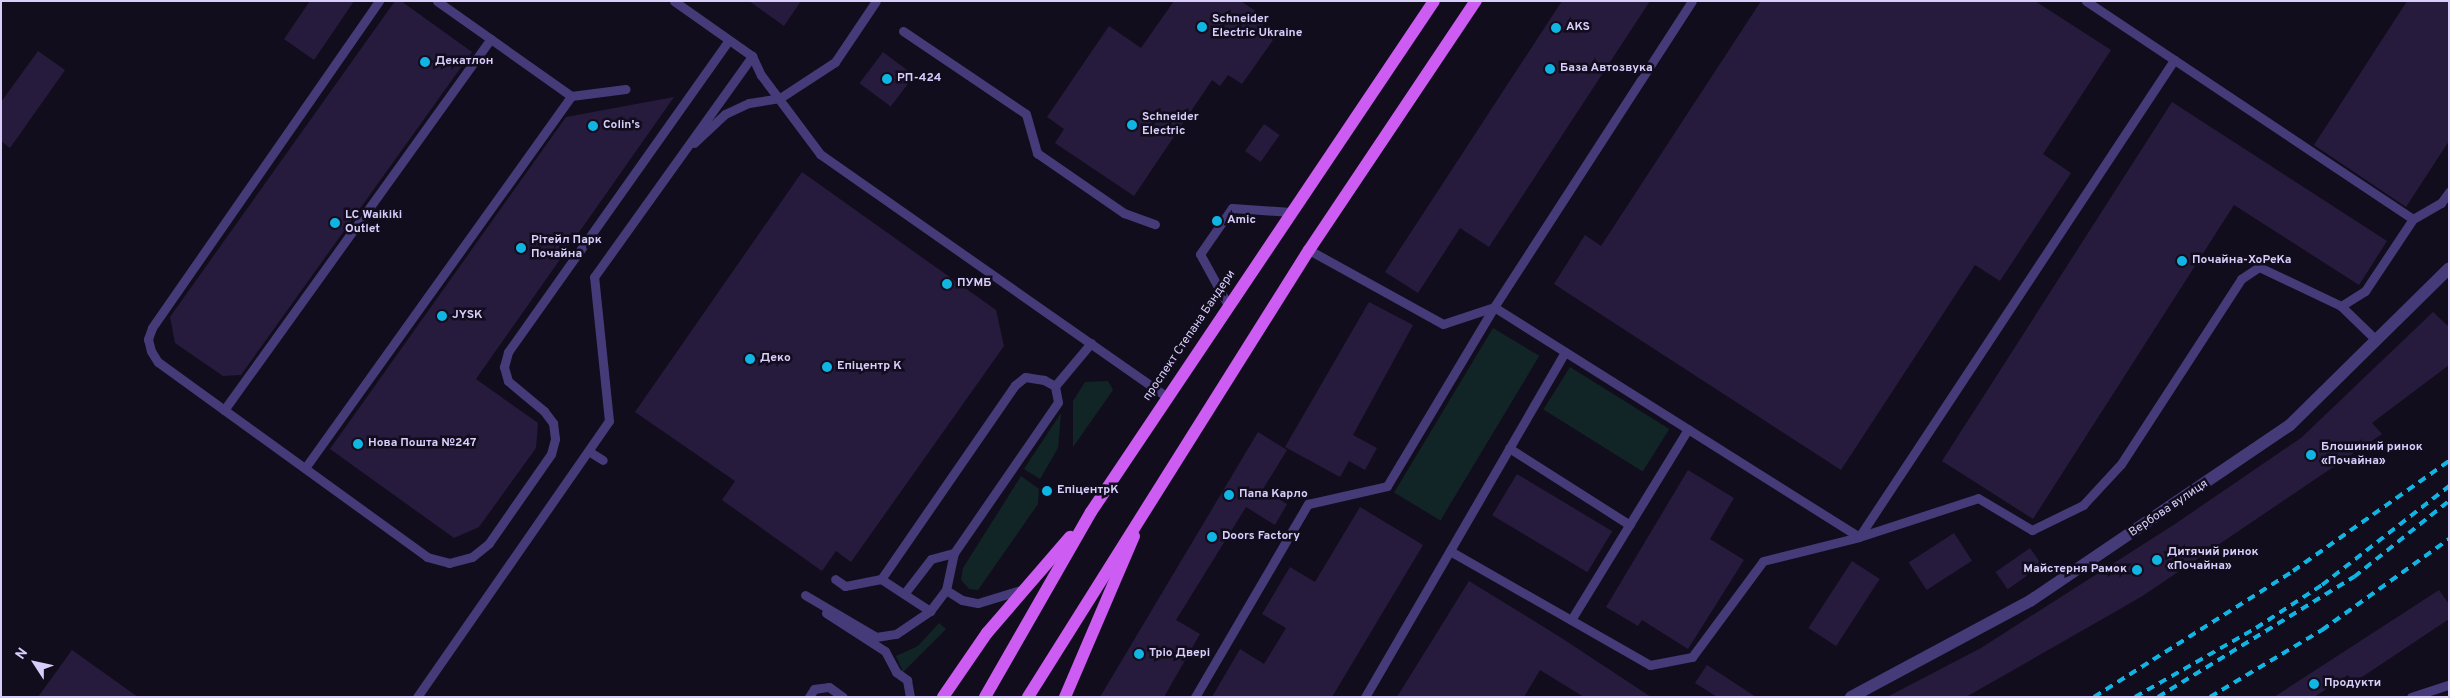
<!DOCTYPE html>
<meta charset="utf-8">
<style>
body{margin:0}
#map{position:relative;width:2450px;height:698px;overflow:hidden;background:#120d1d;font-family:Overpass,sans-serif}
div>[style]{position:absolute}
.green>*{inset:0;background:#112526;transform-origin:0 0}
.building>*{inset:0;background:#261b3c;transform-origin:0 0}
.lane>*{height:9px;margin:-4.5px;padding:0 4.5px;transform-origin:4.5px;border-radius:4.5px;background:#453b79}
.street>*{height:12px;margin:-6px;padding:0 6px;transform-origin:6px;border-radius:6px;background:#453b79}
.primary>*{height:12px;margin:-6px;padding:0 6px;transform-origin:6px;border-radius:6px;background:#cd5cf3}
.rail>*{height:4px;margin-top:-2px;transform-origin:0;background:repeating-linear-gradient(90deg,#10b5e4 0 8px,transparent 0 14px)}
.dots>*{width:14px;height:14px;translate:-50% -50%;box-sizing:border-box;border:2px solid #120d1d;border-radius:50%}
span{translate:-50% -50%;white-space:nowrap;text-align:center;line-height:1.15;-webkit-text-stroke:5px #120d1d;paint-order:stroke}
.poi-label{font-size:12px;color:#d8cdfb;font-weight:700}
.left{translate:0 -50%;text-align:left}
.right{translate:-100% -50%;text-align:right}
.street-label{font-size:12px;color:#d8cdfb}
.frame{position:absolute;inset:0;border:2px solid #d8cdfb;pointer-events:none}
.north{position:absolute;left:10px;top:638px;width:50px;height:50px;-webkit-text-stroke:4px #120d1d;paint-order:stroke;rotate:305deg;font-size:14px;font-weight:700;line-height:20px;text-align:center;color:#d8cdfb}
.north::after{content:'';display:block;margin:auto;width:18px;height:22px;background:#d8cdfb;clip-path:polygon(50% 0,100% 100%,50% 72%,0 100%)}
</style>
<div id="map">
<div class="green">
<div style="left:1493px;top:328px;width:54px;height:192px;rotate:31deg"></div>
<div style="left:1570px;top:367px;width:117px;height:50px;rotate:32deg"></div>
<div style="clip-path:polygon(1108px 381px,1113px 390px,1073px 447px,1073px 401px,1085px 382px)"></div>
<div style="clip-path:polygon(1061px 413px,1058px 448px,1040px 479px,1024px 469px)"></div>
<div style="clip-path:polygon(1021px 476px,1039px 489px,1038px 504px,978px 590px,969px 589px,961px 580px,963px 568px)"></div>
<div style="clip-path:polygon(939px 623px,946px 629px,903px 672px,896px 656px,918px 646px)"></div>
</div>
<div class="building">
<div style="clip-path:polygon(310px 1px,354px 1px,314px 60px,284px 39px)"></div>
<div style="clip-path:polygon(395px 1px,401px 1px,472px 52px,241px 375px,223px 376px,175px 343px,170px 317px)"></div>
<div style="clip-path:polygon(749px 1px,801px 1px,784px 26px)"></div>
<div style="clip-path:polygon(1174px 1px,1241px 1px,1267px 19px,1259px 30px,1273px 40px,1242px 84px,1228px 75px,1220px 86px,1212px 80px,1134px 196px,1055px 143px,1064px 129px,1047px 117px,1109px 26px,1141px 48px)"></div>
<div style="clip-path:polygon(1562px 1px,1650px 1px,1489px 247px,1460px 228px,1418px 293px,1385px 272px)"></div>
<div style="clip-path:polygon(1761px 1px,2035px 1px,2111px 50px,2043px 154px,2071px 173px,2000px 281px,1975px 265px,1841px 470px,1554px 284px,1585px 235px,1601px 246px)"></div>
<div style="clip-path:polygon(2407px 1px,2449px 1px,2449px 141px,2406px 207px,2314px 145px)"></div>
<div style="clip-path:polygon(38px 51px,65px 70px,10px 148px,1px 141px,1px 102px)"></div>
<div style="left:883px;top:52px;width:39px;height:39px;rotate:37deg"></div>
<div style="clip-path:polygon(674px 97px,476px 379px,538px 423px,536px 448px,479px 527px,454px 538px,330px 449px,566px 117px)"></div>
<div style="clip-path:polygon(2172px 102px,2387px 241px,2359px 285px,2234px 205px,2033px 519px,1942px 461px)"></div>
<div style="left:1264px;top:124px;width:19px;height:33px;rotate:35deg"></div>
<div style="clip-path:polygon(802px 172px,996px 310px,1004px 346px,851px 562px,836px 551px,822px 571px,722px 500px,735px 481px,635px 412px)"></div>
<div style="clip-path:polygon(1369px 302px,1413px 325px,1353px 435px,1377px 448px,1365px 470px,1349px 461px,1340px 477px,1285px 447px)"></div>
<div style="clip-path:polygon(2433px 312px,2449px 327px,2449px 365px,2372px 423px,2382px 434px,2141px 597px,1966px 697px,1887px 697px,1981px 648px,2175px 524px,2301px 438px)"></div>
<div style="clip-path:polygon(1258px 432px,1287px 450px,1263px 489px,1287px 504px,1275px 525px,1246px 507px,1176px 620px,1200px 634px,1164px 697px,1100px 697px)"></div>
<div style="clip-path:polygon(1688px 470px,1734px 498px,1710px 539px,1744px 560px,1688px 649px,1642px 620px,1638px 626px,1606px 607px)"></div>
<div style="left:1517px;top:474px;width:111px;height:48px;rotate:31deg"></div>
<div style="clip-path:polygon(1360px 507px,1423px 545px,1332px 697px,1212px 697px,1240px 649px,1264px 664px,1286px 628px,1262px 614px,1290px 567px,1315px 582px)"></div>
<div style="left:1954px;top:533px;width:33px;height:54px;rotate:57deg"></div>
<div style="left:2030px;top:548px;width:21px;height:42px;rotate:55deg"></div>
<div style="left:1852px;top:561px;width:33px;height:80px;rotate:33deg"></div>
<div style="clip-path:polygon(1469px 581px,1560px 637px,1651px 697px,1584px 697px,1540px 670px,1524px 697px,1397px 697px)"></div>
<div style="clip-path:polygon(2439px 590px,2449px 604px,2449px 619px,2353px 683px,2348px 675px,2314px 697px,2274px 697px)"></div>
<div style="clip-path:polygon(72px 650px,138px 697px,38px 697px)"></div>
<div style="clip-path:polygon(1707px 665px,1756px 697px,1717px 697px,1695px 683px)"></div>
</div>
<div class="lane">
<div style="left:379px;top:1px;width:398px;rotate:124.8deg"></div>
<div style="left:152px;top:328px;width:12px;rotate:110deg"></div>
<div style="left:148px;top:339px;width:12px;rotate:76deg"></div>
<div style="left:151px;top:351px;width:13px;rotate:58deg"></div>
<div style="left:158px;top:362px;width:332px;rotate:35.9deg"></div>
<div style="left:427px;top:557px;width:23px;rotate:15deg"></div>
<div style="left:449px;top:563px;width:24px;rotate:-15deg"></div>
<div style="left:472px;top:557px;width:22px;rotate:-39deg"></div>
<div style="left:489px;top:543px;width:108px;rotate:-55.1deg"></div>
<div style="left:551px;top:454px;width:16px;rotate:-75deg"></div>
<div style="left:555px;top:439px;width:16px;rotate:-97deg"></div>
<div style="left:553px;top:423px;width:15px;rotate:-127deg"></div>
<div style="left:544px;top:411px;width:47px;rotate:-140.2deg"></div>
<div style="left:508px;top:381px;width:15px;rotate:-106deg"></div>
<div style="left:504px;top:367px;width:16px;rotate:-75deg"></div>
<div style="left:508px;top:352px;width:382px;rotate:-54.7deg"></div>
<div style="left:437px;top:1px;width:164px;rotate:35.3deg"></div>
<div style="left:571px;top:96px;width:55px;rotate:-7.3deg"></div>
<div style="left:674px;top:1px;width:95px;rotate:35.2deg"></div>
<div style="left:752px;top:56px;width:21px;rotate:65deg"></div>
<div style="left:761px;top:75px;width:99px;rotate:53.2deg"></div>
<div style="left:820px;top:154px;width:422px;rotate:35deg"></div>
<div style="left:2086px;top:1px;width:393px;rotate:33.7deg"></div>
<div style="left:903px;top:31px;width:148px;rotate:34deg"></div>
<div style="left:1026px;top:114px;width:41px;rotate:74.2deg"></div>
<div style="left:1037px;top:153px;width:106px;rotate:34.6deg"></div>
<div style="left:1124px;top:213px;width:33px;rotate:20deg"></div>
<div style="left:694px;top:143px;width:42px;rotate:-43.1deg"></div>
<div style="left:725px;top:114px;width:26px;rotate:-25deg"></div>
<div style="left:749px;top:103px;width:31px;rotate:-9deg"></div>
<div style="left:780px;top:98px;width:66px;rotate:-33.2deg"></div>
<div style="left:835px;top:62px;width:73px;rotate:-56.1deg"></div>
<div style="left:1309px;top:250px;width:153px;rotate:28.9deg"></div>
<div style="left:1443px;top:324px;width:54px;rotate:-18.4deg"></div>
<div style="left:1228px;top:305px;width:58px;rotate:-118.8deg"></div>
<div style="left:1200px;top:254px;width:56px;rotate:-55.2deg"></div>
<div style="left:1232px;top:208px;width:59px;rotate:3.9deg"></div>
<div style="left:2341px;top:306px;width:47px;rotate:44.1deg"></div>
<div style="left:1494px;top:307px;width:431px;rotate:32.2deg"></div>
<div style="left:1055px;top:386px;width:56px;rotate:-50.1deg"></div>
<div style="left:224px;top:410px;width:457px;rotate:-54.3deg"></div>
<div style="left:1509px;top:448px;width:143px;rotate:32.5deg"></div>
<div style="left:590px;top:452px;width:15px;rotate:32deg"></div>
<div style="left:305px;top:468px;width:457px;rotate:-54.4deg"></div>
<div style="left:1859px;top:537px;width:572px;rotate:-56.56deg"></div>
<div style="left:1450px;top:551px;width:230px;rotate:29.7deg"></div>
<div style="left:1650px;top:665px;width:43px;rotate:-10.8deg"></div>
<div style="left:1692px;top:657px;width:119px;rotate:-53.5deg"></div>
<div style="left:1763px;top:561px;width:99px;rotate:-14deg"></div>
<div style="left:1859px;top:537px;width:125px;rotate:-18.1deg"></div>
<div style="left:1978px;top:498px;width:63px;rotate:30.7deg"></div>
<div style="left:2032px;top:530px;width:57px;rotate:-26.1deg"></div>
<div style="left:2083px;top:505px;width:56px;rotate:-47.2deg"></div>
<div style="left:2121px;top:464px;width:221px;rotate:-57deg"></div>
<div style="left:2241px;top:279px;width:22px;rotate:-34deg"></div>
<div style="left:2259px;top:267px;width:91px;rotate:25.4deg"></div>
<div style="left:2341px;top:306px;width:28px;rotate:-32deg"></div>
<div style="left:2365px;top:291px;width:87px;rotate:-56.3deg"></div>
<div style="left:2413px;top:219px;width:32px;rotate:-30deg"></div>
<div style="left:2441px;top:203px;width:14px;rotate:-54deg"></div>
<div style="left:881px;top:579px;width:59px;rotate:33.1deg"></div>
<div style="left:946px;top:590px;width:19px;rotate:32deg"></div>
<div style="left:962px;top:600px;width:16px;rotate:11deg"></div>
<div style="left:978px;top:603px;width:48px;rotate:-16.9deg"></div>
<div style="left:904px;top:594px;width:44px;rotate:-52.4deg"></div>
<div style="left:931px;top:559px;width:24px;rotate:-15deg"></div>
<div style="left:805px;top:595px;width:82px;rotate:30.6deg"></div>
<div style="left:876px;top:637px;width:20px;rotate:-9deg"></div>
<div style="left:896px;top:634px;width:41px;rotate:-34.1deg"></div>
<div style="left:930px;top:611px;width:26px;rotate:-53deg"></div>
<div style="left:946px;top:590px;width:38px;rotate:-78deg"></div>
<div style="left:954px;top:553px;width:183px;rotate:-55.4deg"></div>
<div style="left:1058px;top:402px;width:16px;rotate:-101deg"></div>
<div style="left:1055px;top:386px;width:13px;rotate:-151deg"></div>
<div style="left:1044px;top:380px;width:19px;rotate:-171deg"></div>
<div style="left:1025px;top:377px;width:13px;rotate:141deg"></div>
<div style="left:1015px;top:385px;width:236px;rotate:124.6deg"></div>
<div style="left:881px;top:579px;width:37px;rotate:169deg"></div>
<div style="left:845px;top:586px;width:12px;rotate:-145deg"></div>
<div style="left:826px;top:613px;width:70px;rotate:32.8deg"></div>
<div style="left:885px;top:651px;width:24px;rotate:62deg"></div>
<div style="left:896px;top:672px;width:14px;rotate:36deg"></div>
<div style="left:907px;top:680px;width:17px;rotate:80deg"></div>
<div style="left:1571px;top:620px;width:224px;rotate:-58.5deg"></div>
<div style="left:417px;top:697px;width:336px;rotate:-55.2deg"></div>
<div style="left:609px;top:421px;width:145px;rotate:-95.9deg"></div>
<div style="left:594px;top:277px;width:272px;rotate:-54.4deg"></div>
<div style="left:809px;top:697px;width:9px;rotate:-58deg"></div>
<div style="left:814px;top:689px;width:15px;rotate:-8deg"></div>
<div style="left:829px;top:687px;width:17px;rotate:36deg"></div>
<div style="left:1195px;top:697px;width:224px;rotate:-59.7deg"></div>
<div style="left:1308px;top:504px;width:81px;rotate:-12.8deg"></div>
<div style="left:1387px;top:486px;width:209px;rotate:-59.1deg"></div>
<div style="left:1494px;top:307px;width:364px;rotate:-57.1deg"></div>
<div style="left:1365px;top:697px;width:399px;rotate:-59.9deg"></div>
<div style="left:2411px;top:697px;width:40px;rotate:-18deg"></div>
</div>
<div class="street">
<div style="left:1851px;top:697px;width:203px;rotate:-28.2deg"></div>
<div style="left:2030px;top:601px;width:314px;rotate:-34.1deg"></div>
<div style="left:2290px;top:425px;width:223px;rotate:-44.6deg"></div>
</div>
<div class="primary">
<div style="left:943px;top:697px;width:78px;rotate:-55.5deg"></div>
<div style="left:987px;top:633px;width:127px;rotate:-49.2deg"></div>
<div style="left:985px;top:697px;width:213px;rotate:-60.2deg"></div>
<div style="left:1091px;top:512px;width:615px;rotate:-56.13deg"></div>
<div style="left:1028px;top:697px;width:528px;rotate:-57.85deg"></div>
<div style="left:1309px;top:250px;width:300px;rotate:-56.2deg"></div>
<div style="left:1065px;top:697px;width:175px;rotate:-66.8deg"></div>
</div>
<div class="rail">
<div style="left:2094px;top:697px;width:236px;rotate:-32.3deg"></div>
<div style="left:2293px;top:571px;width:191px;rotate:-35.2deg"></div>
<div style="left:2135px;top:697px;width:139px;rotate:-29.7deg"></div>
<div style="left:2256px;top:628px;width:79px;rotate:-33.1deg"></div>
<div style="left:2322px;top:585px;width:161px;rotate:-37.9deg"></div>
<div style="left:2158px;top:697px;width:230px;rotate:-31.5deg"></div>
<div style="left:2354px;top:577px;width:122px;rotate:-38.7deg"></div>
<div style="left:2210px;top:697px;width:131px;rotate:-30.9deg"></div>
<div style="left:2322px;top:630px;width:156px;rotate:-35.6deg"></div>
</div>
<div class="dots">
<div style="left:1202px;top:27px;background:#10b5e4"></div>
<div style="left:1556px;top:28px;background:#10b5e4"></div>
<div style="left:425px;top:62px;background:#10b5e4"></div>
<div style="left:1550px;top:69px;background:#10b5e4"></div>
<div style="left:887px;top:79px;background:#10b5e4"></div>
<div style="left:1132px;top:125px;background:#10b5e4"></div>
<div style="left:593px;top:126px;background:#10b5e4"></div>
<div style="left:1217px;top:221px;background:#10b5e4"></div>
<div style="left:335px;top:223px;background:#10b5e4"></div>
<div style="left:521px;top:248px;background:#10b5e4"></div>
<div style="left:2182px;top:261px;background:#10b5e4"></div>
<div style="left:947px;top:284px;background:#10b5e4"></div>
<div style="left:442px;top:316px;background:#10b5e4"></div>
<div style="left:750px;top:359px;background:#10b5e4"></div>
<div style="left:827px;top:367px;background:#10b5e4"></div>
<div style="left:358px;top:444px;background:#10b5e4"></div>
<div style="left:2311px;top:455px;background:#10b5e4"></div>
<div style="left:1047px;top:491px;background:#10b5e4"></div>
<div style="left:1229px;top:495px;background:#10b5e4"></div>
<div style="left:1212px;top:537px;background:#10b5e4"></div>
<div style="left:2157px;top:560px;background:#10b5e4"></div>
<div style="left:2137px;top:570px;background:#10b5e4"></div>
<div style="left:1139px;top:654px;background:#10b5e4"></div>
<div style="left:2314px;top:684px;background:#10b5e4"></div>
</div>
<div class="poi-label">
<span class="left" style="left:1212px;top:27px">Schneider<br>Electric Ukraine</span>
<span class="left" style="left:1566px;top:28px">AKS</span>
<span class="left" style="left:435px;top:62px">Декатлон</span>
<span class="left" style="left:1560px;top:69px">База Автозвука</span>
<span class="left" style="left:897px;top:79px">РП-424</span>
<span class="left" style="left:1142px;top:125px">Schneider<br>Electric</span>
<span class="left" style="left:603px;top:126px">Colin's</span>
<span class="left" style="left:345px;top:223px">LC Waikiki<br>Outlet</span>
<span class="left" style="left:1227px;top:221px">Amic</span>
<span class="left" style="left:531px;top:248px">Рітейл Парк<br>Почайна</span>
<span class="left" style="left:2192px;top:261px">Почайна-ХоРеКа</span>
<span class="left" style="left:957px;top:284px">ПУМБ</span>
<span class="left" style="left:452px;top:316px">JYSK</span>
<span class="left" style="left:760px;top:359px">Деко</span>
<span class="left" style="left:837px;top:367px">Епіцентр К</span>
<span class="left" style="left:368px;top:444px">Нова Пошта №247</span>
<span class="left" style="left:2321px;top:455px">Блошиний ринок<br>«Почайна»</span>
<span class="left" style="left:1057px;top:491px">ЕпіцентрК</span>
<span class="left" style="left:1239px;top:495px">Папа Карло</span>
<span class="left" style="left:1222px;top:537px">Doors Factory</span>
<span class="left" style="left:2167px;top:560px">Дитячий ринок<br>«Почайна»</span>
<span class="right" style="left:2127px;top:570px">Майстерня Рамок</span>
<span class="left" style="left:1149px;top:654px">Тріо Двері</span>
<span class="left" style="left:2324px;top:684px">Продукти</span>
</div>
<div class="street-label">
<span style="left:1190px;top:336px;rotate:-56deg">проспект Степана Бандери</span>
<span style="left:2169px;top:509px;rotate:-34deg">Вербова вулиця</span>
</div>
<div class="frame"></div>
<div class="north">N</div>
</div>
